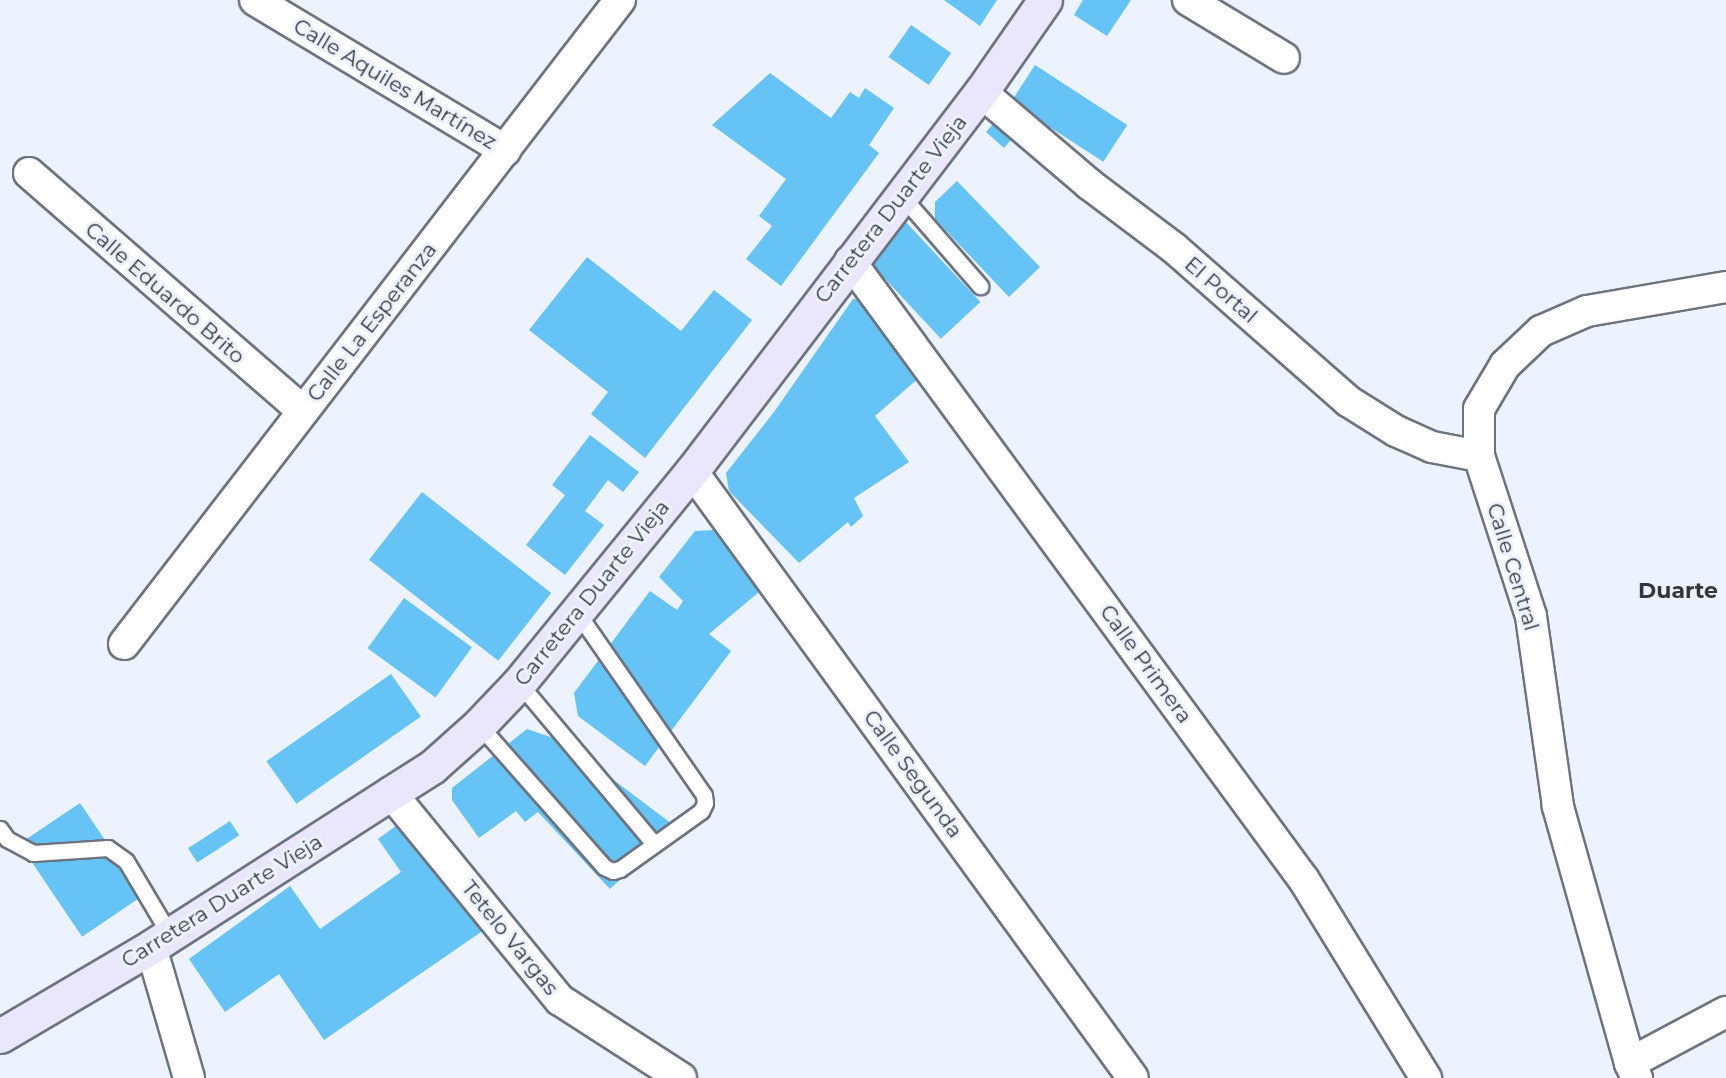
<!DOCTYPE html>
<meta charset="utf-8">
<style>
body{margin:0}
#map{position:relative;width:1726px;height:1078px;overflow:hidden;background:#ecf2fe;font-family:Montserrat,sans-serif}
div>[style]{position:absolute}
.building>*{inset:0;background:#65c3f5;transform-origin:0 0}
.roads{filter:drop-shadow(2px 0 #6d7480) drop-shadow(-2px 0 #6d7480) drop-shadow(0 2px #6d7480) drop-shadow(0 -2px #6d7480)}
.service>*{height:15px;margin:-7.5px;padding:0 7.5px;transform-origin:7.5px;border-radius:7.5px;background:#fff}
.minor>*{height:30px;margin:-15px;padding:0 15px;transform-origin:15px;border-radius:15px;background:#fff}
.secondary>*{height:33px;margin:-16.5px;padding:0 16.5px;transform-origin:16.5px;border-radius:16.5px;background:#eae6fb}
span{translate:-50% -50%;white-space:nowrap;text-align:center;line-height:1.15;-webkit-text-stroke:6px #ecf2fe;paint-order:stroke}
.street-label{font-size:21px;color:#34373d}
.neighbourhood-label{font-size:22px;color:#34373d;font-weight:700}
</style>
<div id="map">
<div class="building">
<div style="clip-path:polygon(944px 0,997px 0,980px 26px)"></div>
<div style="clip-path:polygon(1083px 0,1131px 0,1107px 36px,1074px 15px)"></div>
<div style="left:911px;top:25px;width:49px;height:39px;rotate:35deg"></div>
<div style="left:1035px;top:65px;width:110px;height:44px;rotate:33deg"></div>
<div style="clip-path:polygon(770px 73px,831px 118px,850px 92px,859px 98px,865px 88px,894px 108px,869px 145px,879px 153px,781px 286px,746px 259px,772px 226px,759px 216px,786px 179px,712px 125px)"></div>
<div style="clip-path:polygon(1000px 116px,1021px 128px,1004px 148px,986px 132px)"></div>
<div style="clip-path:polygon(957px 181px,1040px 267px,1009px 297px,935px 219px,935px 202px)"></div>
<div style="left:904px;top:220px;width:112px;height:54px;rotate:47deg"></div>
<div style="clip-path:polygon(587px 257px,681px 331px,714px 290px,752px 320px,645px 458px,591px 414px,608px 392px,529px 330px)"></div>
<div style="clip-path:polygon(853px 299px,870px 300px,928px 370px,875px 416px,909px 462px,854px 498px,863px 516px,851px 527px,848px 522px,799px 563px,729px 491px,726px 473px,774px 412px)"></div>
<div style="clip-path:polygon(590px 435px,639px 472px,623px 492px,608px 480px,585px 511px,604px 525px,565px 575px,526px 545px,565px 495px,552px 485px)"></div>
<div style="left:422px;top:492px;width:164px;height:86px;rotate:38deg"></div>
<div style="clip-path:polygon(713px 530px,766px 586px,709px 634px,731px 651px,645px 766px,578px 716px,574px 693px,650px 591px,677px 610px,683px 601px,659px 577px,695px 531px)"></div>
<div style="left:404px;top:598px;width:84px;height:62px;rotate:36deg"></div>
<div style="left:391px;top:674px;width:52px;height:152px;rotate:55deg"></div>
<div style="clip-path:polygon(527px 729px,562px 741px,676px 827px,610px 889px,538px 812px,525px 822px,516px 811px,479px 838px,452px 800px,452px 788px)"></div>
<div style="left:80px;top:803px;width:112px;height:73px;rotate:56deg"></div>
<div style="clip-path:polygon(404px 820px,484px 930px,324px 1040px,279px 974px,225px 1012px,189px 959px,290px 886px,320px 929px,401px 872px,378px 839px)"></div>
<div style="left:230px;top:821px;width:17px;height:50px;rotate:57deg"></div>
</div>
<div class="roads">
<div class="service">
<div style="left:901px;top:195px;width:121px;rotate:49deg"></div>
<div style="left:519px;top:683px;width:210px;rotate:50deg"></div>
<div style="left:479px;top:725px;width:189px;rotate:48.6deg"></div>
<div style="left:604px;top:867px;width:10px;rotate:24deg"></div>
<div style="left:613px;top:871px;width:7px;rotate:-16deg"></div>
<div style="left:620px;top:869px;width:100px;rotate:-35.6deg"></div>
<div style="left:701px;top:811px;width:9px;rotate:-63deg"></div>
<div style="left:705px;top:803px;width:8px;rotate:-97deg"></div>
<div style="left:704px;top:795px;width:224px;rotate:-124.8deg"></div>
<div style="left:0;top:829px;width:12px;rotate:55deg"></div>
<div style="left:7px;top:839px;width:30px;rotate:28deg"></div>
<div style="left:33px;top:853px;width:75px;rotate:-3.8deg"></div>
<div style="left:108px;top:848px;width:22px;rotate:36deg"></div>
<div style="left:126px;top:861px;width:86px;rotate:59.3deg"></div>
</div>
<div class="minor">
<div style="left:255px;top:0;width:292px;rotate:31deg"></div>
<div style="left:1188px;top:0;width:112px;rotate:31.1deg"></div>
<div style="left:981px;top:92px;width:142px;rotate:40.4deg"></div>
<div style="left:1089px;top:184px;width:106px;rotate:37deg"></div>
<div style="left:1174px;top:248px;width:232px;rotate:41.3deg"></div>
<div style="left:1348px;top:401px;width:57px;rotate:32deg"></div>
<div style="left:1396px;top:431px;width:39px;rotate:24deg"></div>
<div style="left:1432px;top:447px;width:48px;rotate:10.8deg"></div>
<div style="left:29px;top:173px;width:363px;rotate:41deg"></div>
<div style="left:850px;top:261px;width:768px;rotate:53.74deg"></div>
<div style="left:1304px;top:880px;width:233px;rotate:58.4deg"></div>
<div style="left:692px;top:471px;width:750px;rotate:54deg"></div>
<div style="left:124px;top:644px;width:813px;rotate:-52.4deg"></div>
<div style="left:391px;top:793px;width:267px;rotate:50.8deg"></div>
<div style="left:560px;top:1000px;width:144px;rotate:32.8deg"></div>
<div style="left:151px;top:947px;width:136px;rotate:73.8deg"></div>
<div style="left:1630px;top:1063px;width:109px;rotate:-28deg"></div>
<div style="left:1637px;top:1078px;width:17px;rotate:-115deg"></div>
<div style="left:1630px;top:1063px;width:267px;rotate:-105.7deg"></div>
<div style="left:1558px;top:806px;width:192px;rotate:-98.1deg"></div>
<div style="left:1531px;top:616px;width:168px;rotate:-108deg"></div>
<div style="left:1479px;top:456px;width:47px;rotate:-90deg"></div>
<div style="left:1479px;top:409px;width:51px;rotate:-59.4deg"></div>
<div style="left:1505px;top:365px;width:50px;rotate:-43.4deg"></div>
<div style="left:1541px;top:331px;width:50px;rotate:-23.5deg"></div>
<div style="left:1587px;top:311px;width:141px;rotate:-9.8deg"></div>
</div>
<div class="secondary">
<div style="left:0;top:1036px;width:175px;rotate:-30.5deg"></div>
<div style="left:151px;top:947px;width:285px;rotate:-32.7deg"></div>
<div style="left:391px;top:793px;width:49px;rotate:-32.4deg"></div>
<div style="left:432px;top:767px;width:63px;rotate:-41.8deg"></div>
<div style="left:479px;top:725px;width:58px;rotate:-46.4deg"></div>
<div style="left:519px;top:683px;width:274px;rotate:-50.8deg"></div>
<div style="left:692px;top:471px;width:477px;rotate:-52.7deg"></div>
<div style="left:981px;top:92px;width:112px;rotate:-55.2deg"></div>
</div>
</div>
<div class="street-label">
<span style="left:395px;top:84px;rotate:31deg">Calle Aquiles Martínez</span>
<span style="left:891px;top:209px;rotate:-52deg">Carretera Duarte Vieja</span>
<span style="left:1221px;top:290px;rotate:41deg">El Portal</span>
<span style="left:165px;top:293px;rotate:41deg">Calle Eduardo Brito</span>
<span style="left:372px;top:322px;rotate:-52deg">Calle La Esperanza</span>
<span style="left:1513px;top:567px;rotate:73deg">Calle Central</span>
<span style="left:592px;top:593px;rotate:-51deg">Carretera Duarte Vieja</span>
<span style="left:1146px;top:664px;rotate:54deg">Calle Primera</span>
<span style="left:913px;top:774px;rotate:54deg">Calle Segunda</span>
<span style="left:222px;top:901px;rotate:-32deg">Carretera Duarte Vieja</span>
<span style="left:510px;top:938px;rotate:51deg">Tetelo Vargas</span>
</div>
<div class="neighbourhood-label">
<span style="left:1678px;top:591px">Duarte</span>
</div>
</div>
